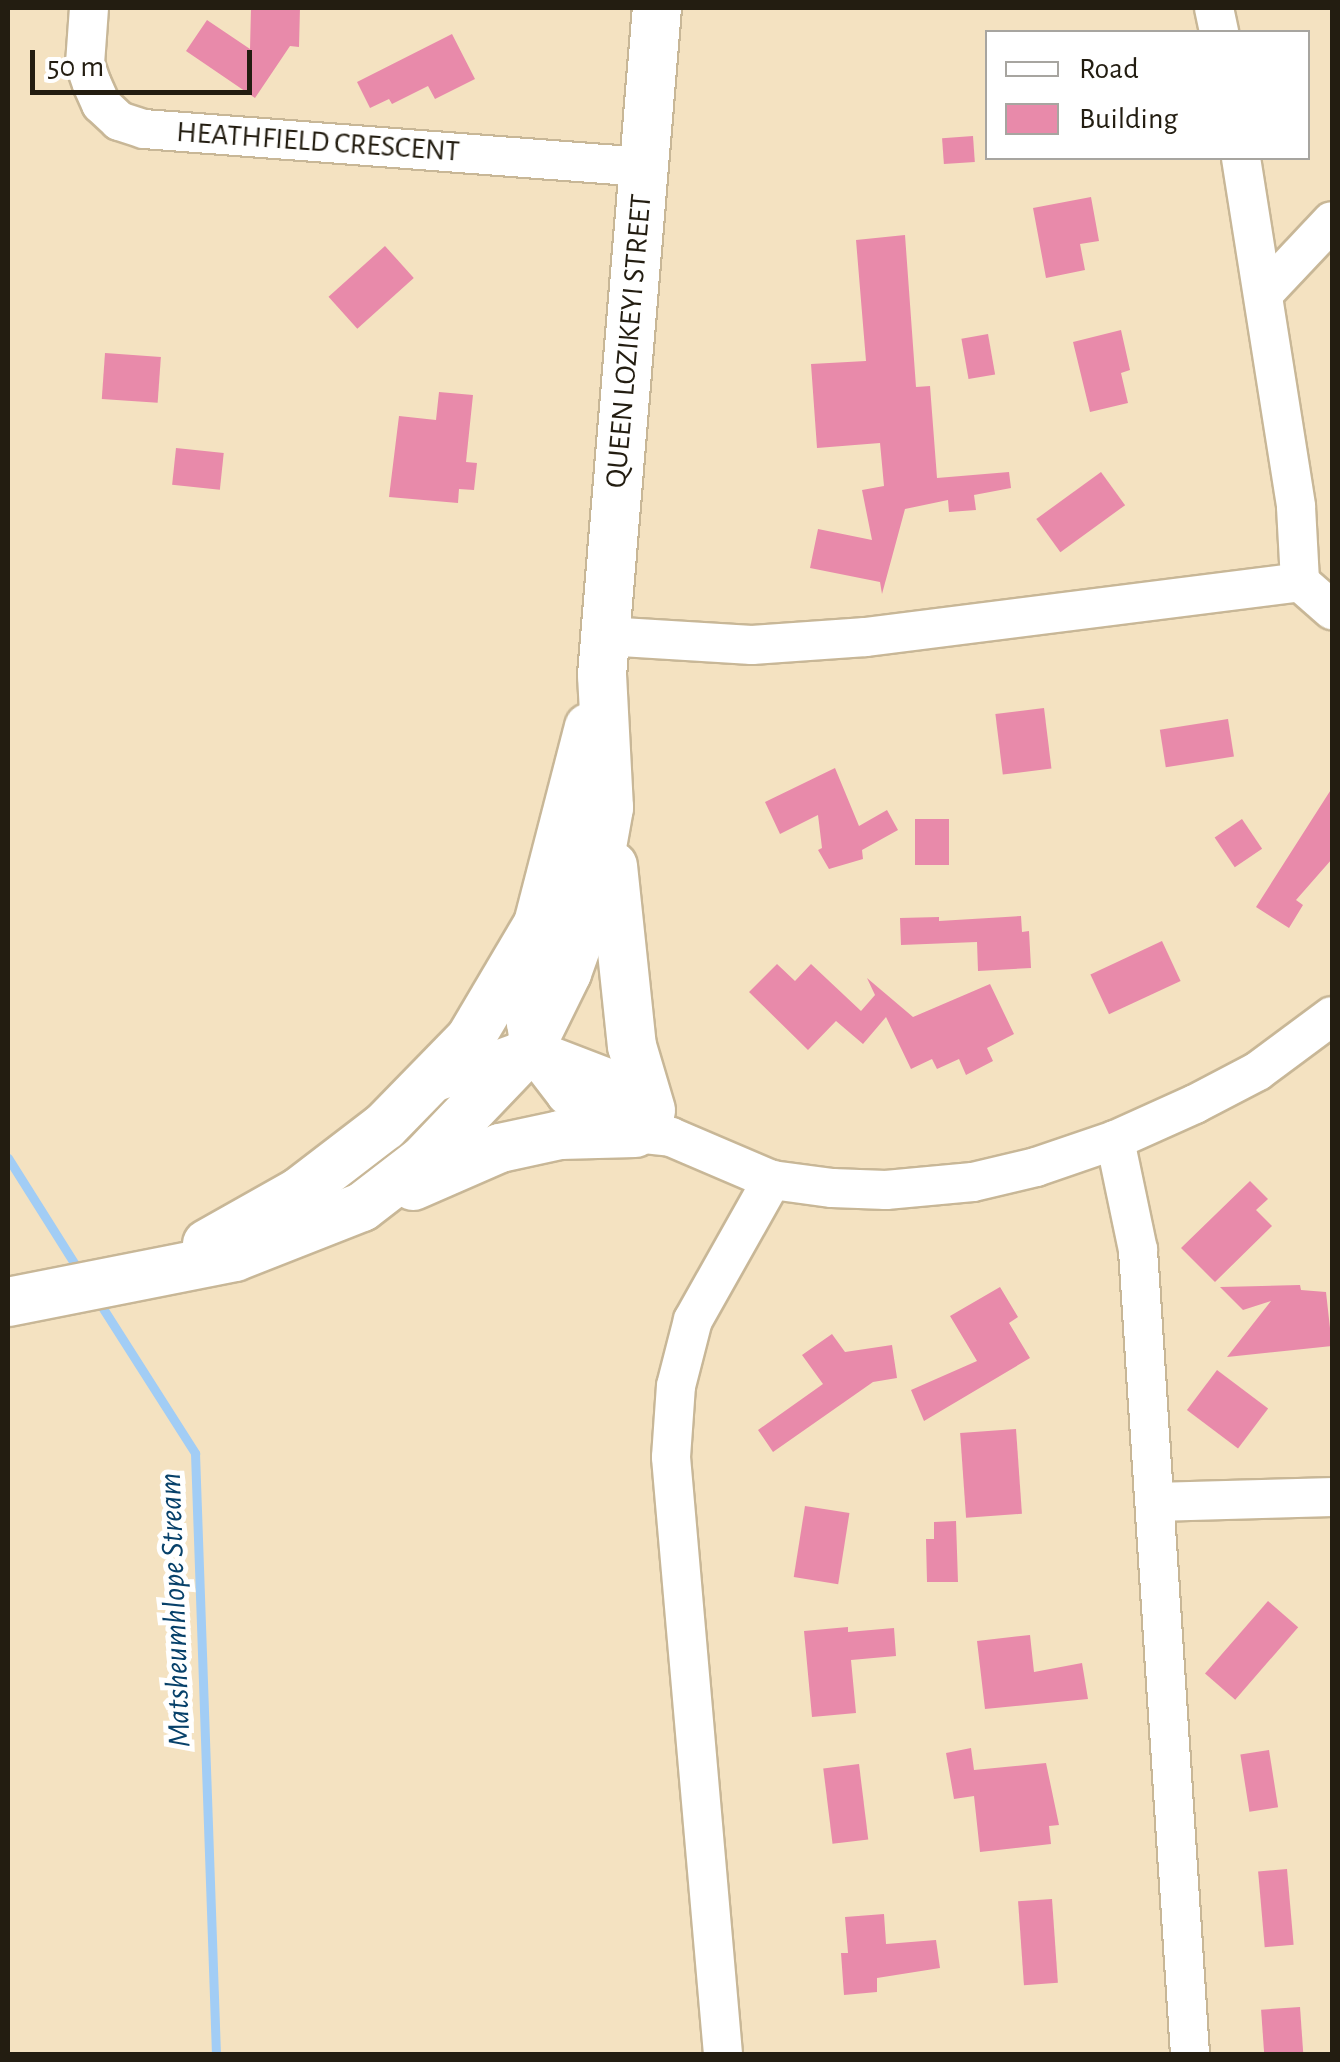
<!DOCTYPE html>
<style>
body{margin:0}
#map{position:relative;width:1340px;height:2062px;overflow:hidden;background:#f4e2c1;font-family:"Alegreya Sans",sans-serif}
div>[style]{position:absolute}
.stream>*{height:9px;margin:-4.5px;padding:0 4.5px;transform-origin:4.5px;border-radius:4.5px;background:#a2cdf5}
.building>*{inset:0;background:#e88aaa;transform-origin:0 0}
.roads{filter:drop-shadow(2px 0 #c8b797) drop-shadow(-2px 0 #c8b797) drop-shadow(0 2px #c8b797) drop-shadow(0 -2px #c8b797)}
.minor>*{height:38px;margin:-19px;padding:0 19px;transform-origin:19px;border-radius:19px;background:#fff}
.major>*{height:48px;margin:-24px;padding:0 24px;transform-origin:24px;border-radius:24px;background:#fff}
span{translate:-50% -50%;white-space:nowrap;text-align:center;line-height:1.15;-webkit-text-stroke:10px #fff;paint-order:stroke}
.street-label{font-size:30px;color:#231d11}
.water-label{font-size:32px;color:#07416a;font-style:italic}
.frame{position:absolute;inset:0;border:10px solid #231d11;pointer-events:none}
.legend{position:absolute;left:985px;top:30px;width:325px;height:130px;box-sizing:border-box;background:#fff;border:2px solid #a7a5a0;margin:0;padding:12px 18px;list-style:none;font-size:30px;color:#231d11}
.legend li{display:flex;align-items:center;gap:20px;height:50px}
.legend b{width:50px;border:2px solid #a7a5a0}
.scale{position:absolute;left:30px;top:50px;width:222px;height:45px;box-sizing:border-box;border:5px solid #231d11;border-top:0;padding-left:12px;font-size:30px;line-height:35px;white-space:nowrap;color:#231d11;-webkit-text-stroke:8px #fff;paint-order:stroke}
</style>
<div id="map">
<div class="stream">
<div style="left:8px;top:1158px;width:137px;rotate:57.8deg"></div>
<div style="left:97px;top:1299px;width:183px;rotate:57.5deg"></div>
<div style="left:195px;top:1453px;width:601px;rotate:88deg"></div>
</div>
<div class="building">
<div style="clip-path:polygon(251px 8px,300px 8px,299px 47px,290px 46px,255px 98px,186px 51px,207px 20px,250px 49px)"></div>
<div style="clip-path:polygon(452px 34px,475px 79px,435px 99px,428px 86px,392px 104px,389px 99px,370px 108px,357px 82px)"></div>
<div style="left:973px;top:136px;width:26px;height:31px;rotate:86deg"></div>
<div style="clip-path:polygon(1091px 197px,1099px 241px,1080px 244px,1085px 270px,1046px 278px,1033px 208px)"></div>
<div style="clip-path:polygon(905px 235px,916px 387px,930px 386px,937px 478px,1009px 472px,1011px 488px,974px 495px,976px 510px,949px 512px,948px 500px,905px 509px,882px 594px,880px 582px,810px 568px,818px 529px,872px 540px,862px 490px,884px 486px,880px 443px,817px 448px,811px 364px,866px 361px,856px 240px)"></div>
<div style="left:385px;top:246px;width:43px;height:76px;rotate:48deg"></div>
<div style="clip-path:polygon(1121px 330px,1130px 370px,1121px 373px,1128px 403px,1090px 412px,1073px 342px)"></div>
<div style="left:988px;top:334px;width:41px;height:27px;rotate:80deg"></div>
<div style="left:105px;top:353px;width:56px;height:46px;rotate:4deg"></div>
<div style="clip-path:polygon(439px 392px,473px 395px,466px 462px,477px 463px,474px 490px,459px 489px,458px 503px,389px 497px,399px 416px,436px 420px)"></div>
<div style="left:176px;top:448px;width:48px;height:37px;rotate:6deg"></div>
<div style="left:1101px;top:472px;width:41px;height:80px;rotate:54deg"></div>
<div style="left:1044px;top:708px;width:61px;height:49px;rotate:83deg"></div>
<div style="left:1228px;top:719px;width:38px;height:69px;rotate:81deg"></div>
<div style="clip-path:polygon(835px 768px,859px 826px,887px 810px,898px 830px,862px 850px,863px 859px,829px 869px,818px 850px,822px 848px,818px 815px,780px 834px,765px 802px)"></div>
<div style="clip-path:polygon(1332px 788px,1332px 859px,1296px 900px,1303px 905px,1289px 928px,1256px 907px)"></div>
<div style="left:915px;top:819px;width:34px;height:46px"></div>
<div style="left:1242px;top:819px;width:36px;height:33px;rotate:56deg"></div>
<div style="clip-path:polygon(1021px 916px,1022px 932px,1029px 931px,1031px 968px,978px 971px,977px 942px,901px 945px,900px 918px,939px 917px,939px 921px)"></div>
<div style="left:1162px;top:941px;width:44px;height:79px;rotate:65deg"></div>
<div style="clip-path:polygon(777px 964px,795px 981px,811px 964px,861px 1011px,875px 995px,867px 978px,913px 1017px,990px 984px,1014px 1034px,987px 1048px,993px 1061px,966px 1075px,959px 1059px,937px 1069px,932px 1059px,911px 1069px,886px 1017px,863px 1044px,836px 1021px,808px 1050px,749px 992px)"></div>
<div style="clip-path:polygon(1250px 1181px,1268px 1199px,1256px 1210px,1272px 1226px,1215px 1282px,1181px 1248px)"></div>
<div style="clip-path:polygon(1300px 1285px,1301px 1290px,1326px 1292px,1332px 1346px,1227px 1357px,1271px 1301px,1243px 1310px,1220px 1287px)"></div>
<div style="clip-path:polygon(1000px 1287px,1018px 1317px,1009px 1323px,1030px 1358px,924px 1421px,911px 1390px,977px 1361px,950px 1316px)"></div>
<div style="clip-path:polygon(832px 1334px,845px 1352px,892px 1345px,897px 1378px,873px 1382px,773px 1452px,758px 1430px,823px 1384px,802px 1355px)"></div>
<div style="left:1217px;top:1370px;width:64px;height:50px;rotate:37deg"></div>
<div style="left:1016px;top:1429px;width:85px;height:56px;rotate:86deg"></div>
<div style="left:805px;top:1506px;width:45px;height:72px;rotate:9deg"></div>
<div style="clip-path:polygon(956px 1521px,958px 1582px,927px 1582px,926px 1539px,934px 1539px,934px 1522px)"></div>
<div style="left:1268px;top:1601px;width:40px;height:96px;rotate:41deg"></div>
<div style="clip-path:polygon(848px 1627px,848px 1632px,894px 1628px,896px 1656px,851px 1660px,856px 1713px,812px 1717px,804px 1631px)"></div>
<div style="clip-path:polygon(1030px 1635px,1034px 1672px,1082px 1663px,1088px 1699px,985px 1709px,977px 1641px)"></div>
<div style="clip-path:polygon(971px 1748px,974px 1770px,1046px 1763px,1059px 1825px,1049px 1826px,1051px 1844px,980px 1852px,974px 1796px,954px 1799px,946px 1753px)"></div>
<div style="left:1269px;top:1750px;width:58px;height:29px;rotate:81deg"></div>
<div style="left:859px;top:1764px;width:76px;height:36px;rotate:83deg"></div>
<div style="left:1287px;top:1869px;width:76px;height:29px;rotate:85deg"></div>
<div style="left:1052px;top:1899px;width:84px;height:34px;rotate:86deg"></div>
<div style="clip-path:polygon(884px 1914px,886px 1944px,936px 1940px,940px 1968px,877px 1978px,877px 1992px,844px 1995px,841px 1953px,848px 1953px,845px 1917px)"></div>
<div style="left:1300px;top:2007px;width:47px;height:39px;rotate:86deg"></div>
</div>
<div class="roads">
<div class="minor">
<div style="left:89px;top:8px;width:56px;rotate:94.1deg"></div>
<div style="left:85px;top:64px;width:21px;rotate:71deg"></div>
<div style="left:92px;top:84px;width:22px;rotate:66deg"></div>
<div style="left:101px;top:104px;width:25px;rotate:43deg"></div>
<div style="left:119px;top:121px;width:26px;rotate:18deg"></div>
<div style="left:144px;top:129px;width:500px;rotate:4.35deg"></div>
<div style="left:1214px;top:8px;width:25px;rotate:78deg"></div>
<div style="left:1241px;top:158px;width:353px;rotate:81deg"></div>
<div style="left:1296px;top:507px;width:75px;rotate:86.9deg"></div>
<div style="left:1300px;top:582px;width:43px;rotate:41.2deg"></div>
<div style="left:1266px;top:291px;width:96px;rotate:-46.7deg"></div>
<div style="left:605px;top:636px;width:147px;rotate:3.5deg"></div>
<div style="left:752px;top:645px;width:114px;rotate:-4deg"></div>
<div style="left:866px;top:637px;width:437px;rotate:-7.2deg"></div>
<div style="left:537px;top:932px;width:92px;rotate:96.9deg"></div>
<div style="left:526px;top:1023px;width:25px;rotate:81deg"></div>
<div style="left:530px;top:1048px;width:59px;rotate:52.5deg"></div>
<div style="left:566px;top:1095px;width:79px;rotate:28.8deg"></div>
<div style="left:635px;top:1133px;width:36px;rotate:6deg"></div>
<div style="left:671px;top:1137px;width:110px;rotate:23.1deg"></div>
<div style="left:772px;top:1180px;width:61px;rotate:7.6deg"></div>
<div style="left:832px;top:1188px;width:54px;rotate:2.1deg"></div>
<div style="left:886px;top:1190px;width:87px;rotate:-5.3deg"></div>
<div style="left:973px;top:1182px;width:65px;rotate:-13.4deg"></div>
<div style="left:1036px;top:1167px;width:83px;rotate:-18.9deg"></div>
<div style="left:1115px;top:1140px;width:88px;rotate:-24.2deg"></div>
<div style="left:1195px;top:1104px;width:71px;rotate:-27.6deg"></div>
<div style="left:1258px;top:1071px;width:92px;rotate:-36.6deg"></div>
<div style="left:431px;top:1084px;width:105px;rotate:-20deg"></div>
<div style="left:530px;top:1048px;width:92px;rotate:21deg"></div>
<div style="left:616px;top:1081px;width:52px;rotate:41.1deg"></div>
<div style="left:1115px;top:1140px;width:112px;rotate:78.2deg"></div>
<div style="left:1138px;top:1250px;width:806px;rotate:86.3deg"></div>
<div style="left:1156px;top:1502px;width:176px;rotate:-1.6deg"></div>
<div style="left:723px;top:2054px;width:599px;rotate:-94.98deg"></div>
<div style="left:671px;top:1457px;width:71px;rotate:-86deg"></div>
<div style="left:676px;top:1386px;width:68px;rotate:-75.6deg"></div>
<div style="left:693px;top:1320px;width:161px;rotate:-60.6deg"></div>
</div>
<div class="major">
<div style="left:613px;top:866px;width:181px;rotate:84deg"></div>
<div style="left:632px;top:1046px;width:67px;rotate:73.5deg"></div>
<div style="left:413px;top:1186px;width:95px;rotate:-23.6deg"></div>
<div style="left:500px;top:1148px;width:61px;rotate:-12.2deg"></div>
<div style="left:560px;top:1135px;width:75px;rotate:-1.5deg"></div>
<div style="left:207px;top:1244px;width:106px;rotate:-29.5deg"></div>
<div style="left:299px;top:1192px;width:108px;rotate:-37.5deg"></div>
<div style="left:385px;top:1126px;width:122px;rotate:-45.7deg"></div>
<div style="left:470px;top:1039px;width:134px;rotate:-59.4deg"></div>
<div style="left:538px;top:924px;width:203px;rotate:-75.5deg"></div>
<div style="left:8px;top:1302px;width:231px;rotate:-11.2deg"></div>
<div style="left:235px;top:1257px;width:136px;rotate:-21.5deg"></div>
<div style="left:362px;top:1207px;width:77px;rotate:-37.6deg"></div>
<div style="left:423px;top:1160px;width:155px;rotate:-46.3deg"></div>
<div style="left:530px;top:1048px;width:84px;rotate:-63.7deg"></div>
<div style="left:567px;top:973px;width:74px;rotate:-70.3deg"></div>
<div style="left:592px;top:903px;width:97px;rotate:-79.9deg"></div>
<div style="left:609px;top:808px;width:133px;rotate:-93deg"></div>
<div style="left:602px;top:675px;width:669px;rotate:-85.29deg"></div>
</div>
</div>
<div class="street-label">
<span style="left:318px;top:142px;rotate:4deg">HEATHFIELD CRESCENT</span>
<span style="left:629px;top:341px;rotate:-85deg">QUEEN LOZIKEYI STREET</span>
</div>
<div class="water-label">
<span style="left:175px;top:1610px;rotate:-92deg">Matsheumhlope Stream</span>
</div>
<div class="frame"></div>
<ul class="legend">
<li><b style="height:12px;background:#fff"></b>Road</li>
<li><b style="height:28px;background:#e88aaa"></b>Building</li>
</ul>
<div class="scale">50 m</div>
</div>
